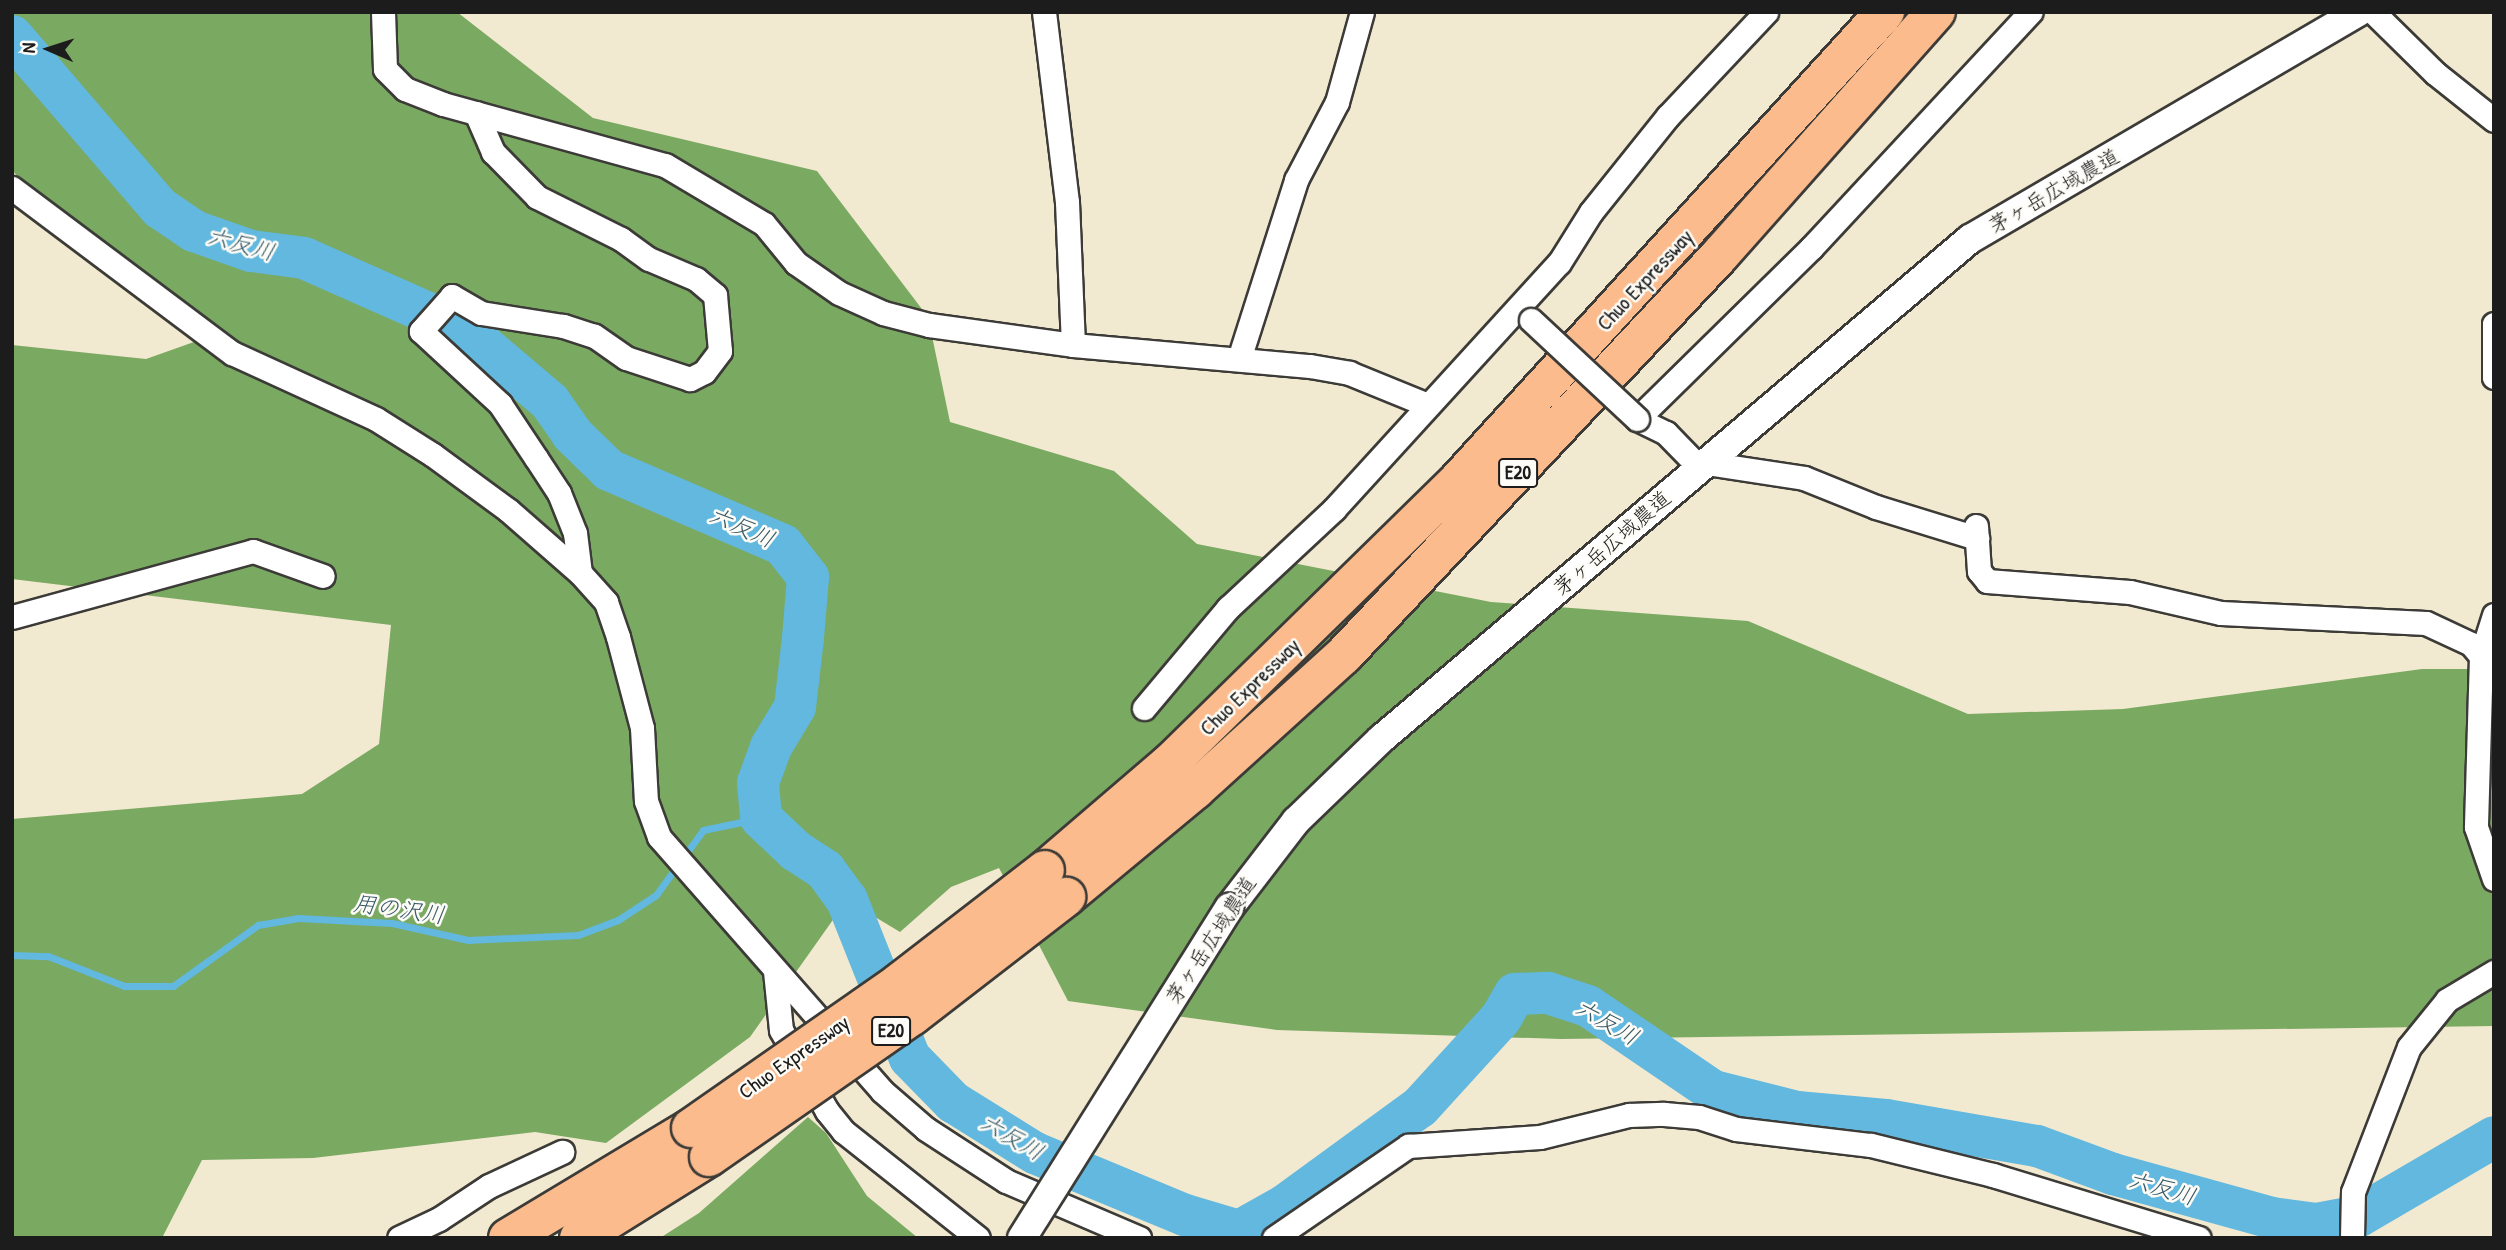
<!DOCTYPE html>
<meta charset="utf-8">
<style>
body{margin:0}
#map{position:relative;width:2506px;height:1250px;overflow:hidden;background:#f2e9d1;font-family:"Patrick Hand","Klee One",sans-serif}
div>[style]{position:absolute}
.forest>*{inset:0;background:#7aa962}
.stream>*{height:7px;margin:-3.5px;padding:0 3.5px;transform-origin:3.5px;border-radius:3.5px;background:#62b8de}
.river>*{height:42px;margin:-21px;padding:0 21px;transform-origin:21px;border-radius:21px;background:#62b8de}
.roads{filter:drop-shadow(2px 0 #3c3b37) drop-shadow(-2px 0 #3c3b37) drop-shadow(0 2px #3c3b37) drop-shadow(0 -2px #3c3b37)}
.minor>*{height:23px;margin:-11.5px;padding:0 11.5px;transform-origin:11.5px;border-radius:11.5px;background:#fff}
.tertiary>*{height:28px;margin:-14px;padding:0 14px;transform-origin:14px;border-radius:14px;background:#fff}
.motorway>*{height:38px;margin:-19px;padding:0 19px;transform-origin:19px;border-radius:19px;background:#fbbb8d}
.bridges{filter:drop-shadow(2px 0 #3c3b37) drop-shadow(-2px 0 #3c3b37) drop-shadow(0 2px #3c3b37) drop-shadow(0 -2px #3c3b37)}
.minor-bridge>*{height:23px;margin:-11.5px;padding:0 11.5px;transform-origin:11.5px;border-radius:11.5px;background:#fff}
.tertiary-bridge>*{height:28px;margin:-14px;padding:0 14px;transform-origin:14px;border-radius:14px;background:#fff}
.motorway-bridge>*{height:38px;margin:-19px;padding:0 19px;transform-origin:19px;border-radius:19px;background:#fbbb8d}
span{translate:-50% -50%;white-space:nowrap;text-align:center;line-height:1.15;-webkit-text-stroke:5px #fdfcf7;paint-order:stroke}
.shield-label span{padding:2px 5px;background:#fdfcf7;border:2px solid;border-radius:5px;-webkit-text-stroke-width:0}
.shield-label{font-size:19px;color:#1c1c1c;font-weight:700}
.street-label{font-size:21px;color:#1c1c1c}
.water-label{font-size:23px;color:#385a6a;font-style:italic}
.frame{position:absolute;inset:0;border:14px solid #1c1c1c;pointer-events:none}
.north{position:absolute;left:14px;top:14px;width:70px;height:70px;-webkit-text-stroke:5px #fdfcf7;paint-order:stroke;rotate:273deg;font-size:19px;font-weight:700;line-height:28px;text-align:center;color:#1c1c1c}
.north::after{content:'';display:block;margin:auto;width:24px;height:32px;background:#1c1c1c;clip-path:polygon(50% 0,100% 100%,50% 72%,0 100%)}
</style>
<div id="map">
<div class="forest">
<div style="clip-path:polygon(12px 12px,457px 12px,593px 118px,817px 171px,928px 317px,950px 422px,1114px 471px,1197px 544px,1491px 602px,1748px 621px,1968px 714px,2123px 709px,2422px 669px,2494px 669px,2494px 1026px,1561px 1039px,1277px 1030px,1068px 1001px,999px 868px,951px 887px,900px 932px,847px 900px,750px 1037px,606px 1143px,535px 1132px,313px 1158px,202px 1160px,162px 1238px,12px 1238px,12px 819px,302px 794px,379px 744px,391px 625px,12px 579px,12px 345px,146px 359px,208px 337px,12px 171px)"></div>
<div style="clip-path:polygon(808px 1117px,826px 1133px,867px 1196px,918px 1238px,660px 1238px,699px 1213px)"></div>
</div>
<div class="stream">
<div style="left:12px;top:955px;width:36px;rotate:2deg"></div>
<div style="left:48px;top:956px;width:82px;rotate:21.5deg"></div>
<div style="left:124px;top:986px;width:49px"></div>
<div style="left:173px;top:986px;width:105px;rotate:-35.7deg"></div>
<div style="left:258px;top:925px;width:41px;rotate:-9.9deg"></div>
<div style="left:298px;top:918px;width:94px;rotate:3deg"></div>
<div style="left:392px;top:923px;width:78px;rotate:12.6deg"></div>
<div style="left:468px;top:940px;width:110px;rotate:-2.6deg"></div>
<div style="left:578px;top:935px;width:43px;rotate:-20.6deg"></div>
<div style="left:618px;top:920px;width:45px;rotate:-33.3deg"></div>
<div style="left:656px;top:895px;width:80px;rotate:-54.1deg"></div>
<div style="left:703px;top:830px;width:59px;rotate:-11.7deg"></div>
</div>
<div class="river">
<div style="left:12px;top:36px;width:227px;rotate:49.3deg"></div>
<div style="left:160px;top:208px;width:41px;rotate:34.1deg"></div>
<div style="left:194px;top:231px;width:60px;rotate:19.3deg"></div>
<div style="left:251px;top:251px;width:53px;rotate:7.5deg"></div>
<div style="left:304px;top:258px;width:175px;rotate:23.9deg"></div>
<div style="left:464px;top:329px;width:113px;rotate:40.3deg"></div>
<div style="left:550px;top:402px;width:39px;rotate:55deg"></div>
<div style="left:572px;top:434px;width:52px;rotate:44.2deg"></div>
<div style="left:609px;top:470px;width:189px;rotate:23.3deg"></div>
<div style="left:783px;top:545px;width:41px;rotate:52deg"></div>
<div style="left:808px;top:577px;width:61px;rotate:94.7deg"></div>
<div style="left:803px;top:638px;width:69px;rotate:96.6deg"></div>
<div style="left:795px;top:707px;width:47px;rotate:121deg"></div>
<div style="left:771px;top:747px;width:38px;rotate:110deg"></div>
<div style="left:758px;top:783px;width:35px;rotate:85deg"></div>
<div style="left:761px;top:818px;width:48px;rotate:43.3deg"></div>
<div style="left:796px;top:851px;width:35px;rotate:33deg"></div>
<div style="left:825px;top:870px;width:37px;rotate:54deg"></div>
<div style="left:847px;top:900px;width:170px;rotate:68.3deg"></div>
<div style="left:910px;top:1058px;width:62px;rotate:45.7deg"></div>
<div style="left:953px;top:1102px;width:97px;rotate:31.9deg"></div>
<div style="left:1035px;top:1153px;width:162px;rotate:22.5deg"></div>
<div style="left:1185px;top:1215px;width:56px;rotate:16.5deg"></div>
<div style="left:1239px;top:1231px;width:51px;rotate:-29.1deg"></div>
<div style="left:1284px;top:1206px;width:168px;rotate:-36.1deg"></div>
<div style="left:1420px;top:1107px;width:120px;rotate:-47.7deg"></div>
<div style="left:1501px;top:1018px;width:28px;rotate:-60deg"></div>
<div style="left:1515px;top:994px;width:33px;rotate:-2deg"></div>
<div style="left:1548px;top:993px;width:42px;rotate:18deg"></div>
<div style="left:1588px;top:1006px;width:151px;rotate:34.2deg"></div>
<div style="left:1713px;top:1091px;width:87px;rotate:14deg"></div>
<div style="left:1797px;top:1112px;width:89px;rotate:5.1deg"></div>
<div style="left:1886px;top:1120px;width:153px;rotate:9.8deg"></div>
<div style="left:2037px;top:1146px;width:81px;rotate:20.2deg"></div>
<div style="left:2113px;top:1174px;width:165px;rotate:15.5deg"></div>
<div style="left:2272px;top:1218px;width:45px;rotate:7.6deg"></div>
<div style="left:2317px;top:1224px;width:43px;rotate:-10.8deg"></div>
<div style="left:2359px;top:1216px;width:156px;rotate:-30.3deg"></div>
</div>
<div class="roads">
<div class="minor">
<div style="left:383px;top:12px;width:57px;rotate:88deg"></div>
<div style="left:385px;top:69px;width:28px;rotate:45deg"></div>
<div style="left:405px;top:89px;width:41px;rotate:21.5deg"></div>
<div style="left:443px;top:104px;width:230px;rotate:15.4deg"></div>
<div style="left:665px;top:165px;width:115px;rotate:30.8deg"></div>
<div style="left:764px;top:224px;width:50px;rotate:50.6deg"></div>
<div style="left:796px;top:263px;width:52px;rotate:34.9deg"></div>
<div style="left:839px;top:293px;width:48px;rotate:24.4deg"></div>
<div style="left:883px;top:313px;width:48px;rotate:14.6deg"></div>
<div style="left:929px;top:325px;width:145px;rotate:7.9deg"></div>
<div style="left:1073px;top:345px;width:238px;rotate:5.1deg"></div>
<div style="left:1310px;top:366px;width:40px;rotate:10deg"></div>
<div style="left:1349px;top:373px;width:85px;rotate:22.1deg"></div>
<div style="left:1044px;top:12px;width:191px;rotate:83.1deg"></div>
<div style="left:1067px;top:202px;width:143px;rotate:87.6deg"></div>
<div style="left:2373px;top:12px;width:87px;rotate:44.5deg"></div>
<div style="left:2435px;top:73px;width:75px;rotate:38.5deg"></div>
<div style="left:476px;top:113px;width:43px;rotate:66.4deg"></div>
<div style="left:493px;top:152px;width:63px;rotate:45.6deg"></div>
<div style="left:537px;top:197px;width:94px;rotate:26.6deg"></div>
<div style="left:621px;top:239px;width:34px;rotate:36deg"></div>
<div style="left:649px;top:259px;width:51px;rotate:23.1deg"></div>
<div style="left:696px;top:279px;width:25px;rotate:40deg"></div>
<div style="left:715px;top:295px;width:56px;rotate:84.9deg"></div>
<div style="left:720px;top:351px;width:26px;rotate:127deg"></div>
<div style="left:704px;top:372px;width:16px;rotate:153deg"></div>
<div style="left:690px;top:379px;width:67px;rotate:-161.8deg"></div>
<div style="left:626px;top:358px;width:39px;rotate:-145deg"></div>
<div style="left:594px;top:336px;width:33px;rotate:-162deg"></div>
<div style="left:563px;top:326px;width:83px;rotate:-171deg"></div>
<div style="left:481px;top:313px;width:34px;rotate:-150deg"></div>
<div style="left:452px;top:296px;width:47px;rotate:131.5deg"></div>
<div style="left:421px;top:331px;width:108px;rotate:42.7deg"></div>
<div style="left:500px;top:404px;width:65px;rotate:56.3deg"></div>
<div style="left:536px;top:458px;width:42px;rotate:56.7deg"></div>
<div style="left:559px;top:493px;width:43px;rotate:68.2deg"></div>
<div style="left:575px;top:533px;width:40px;rotate:82.9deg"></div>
<div style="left:12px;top:188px;width:275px;rotate:36.9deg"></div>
<div style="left:232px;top:353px;width:158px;rotate:24.6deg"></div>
<div style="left:376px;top:419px;width:67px;rotate:32.3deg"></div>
<div style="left:433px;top:455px;width:93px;rotate:36.3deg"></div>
<div style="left:508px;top:510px;width:96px;rotate:41.2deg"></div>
<div style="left:580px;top:573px;width:39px;rotate:48deg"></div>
<div style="left:606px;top:602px;width:37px;rotate:71deg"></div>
<div style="left:618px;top:637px;width:94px;rotate:75.2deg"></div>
<div style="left:642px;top:728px;width:73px;rotate:86.9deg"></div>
<div style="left:646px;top:801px;width:38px;rotate:70deg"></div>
<div style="left:659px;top:837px;width:338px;rotate:48.7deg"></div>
<div style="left:882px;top:1091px;width:58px;rotate:40.8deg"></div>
<div style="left:926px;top:1129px;width:95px;rotate:33deg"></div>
<div style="left:1006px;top:1181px;width:145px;rotate:23.2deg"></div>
<div style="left:2494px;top:324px;width:53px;rotate:90deg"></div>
<div style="left:1239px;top:359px;width:188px;rotate:-72.3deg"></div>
<div style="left:1296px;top:180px;width:88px;rotate:-62.3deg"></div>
<div style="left:1337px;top:102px;width:93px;rotate:-74.5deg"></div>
<div style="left:1706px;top:463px;width:99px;rotate:8.7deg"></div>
<div style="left:1804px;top:478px;width:78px;rotate:21.9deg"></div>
<div style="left:1876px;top:507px;width:106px;rotate:17.1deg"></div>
<div style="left:1700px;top:468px;width:49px;rotate:-134.2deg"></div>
<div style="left:1666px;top:433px;width:32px;rotate:-154deg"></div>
<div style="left:1637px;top:419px;width:245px;rotate:-44.5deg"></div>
<div style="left:1812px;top:247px;width:321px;rotate:-47.1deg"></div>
<div style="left:1976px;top:526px;width:45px;rotate:86.2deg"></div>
<div style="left:1979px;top:571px;width:13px;rotate:51deg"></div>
<div style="left:1987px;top:581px;width:143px;rotate:4.4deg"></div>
<div style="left:2130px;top:592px;width:93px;rotate:13deg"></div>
<div style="left:2221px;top:613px;width:205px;rotate:2.8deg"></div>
<div style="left:2426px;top:623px;width:50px;rotate:25deg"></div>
<div style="left:2471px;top:644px;width:35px;rotate:50deg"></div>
<div style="left:2494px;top:615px;width:43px;rotate:107.6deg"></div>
<div style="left:2481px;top:656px;width:171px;rotate:91.7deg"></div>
<div style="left:2476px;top:827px;width:55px;rotate:70.9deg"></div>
<div style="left:12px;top:617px;width:250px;rotate:-15.3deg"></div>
<div style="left:253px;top:551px;width:74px;rotate:19.7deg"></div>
<div style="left:1144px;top:708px;width:131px;rotate:-50deg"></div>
<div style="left:1228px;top:608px;width:145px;rotate:-43deg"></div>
<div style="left:1334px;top:509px;width:333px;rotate:-47.6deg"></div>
<div style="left:1559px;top:263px;width:60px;rotate:-57.9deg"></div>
<div style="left:1591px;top:212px;width:123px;rotate:-51.3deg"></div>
<div style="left:1668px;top:116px;width:143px;rotate:-46.7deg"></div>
<div style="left:775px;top:971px;width:59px;rotate:84.2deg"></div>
<div style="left:781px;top:1030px;width:93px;rotate:60.4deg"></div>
<div style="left:827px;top:1111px;width:26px;rotate:51deg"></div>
<div style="left:843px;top:1131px;width:172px;rotate:38.4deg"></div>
<div style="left:399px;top:1238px;width:44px;rotate:-25.4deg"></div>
<div style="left:439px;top:1219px;width:60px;rotate:-33.4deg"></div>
<div style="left:489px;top:1186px;width:81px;rotate:-25deg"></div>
<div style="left:1274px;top:1238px;width:163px;rotate:-34.5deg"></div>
<div style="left:1408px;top:1146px;width:132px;rotate:-3.9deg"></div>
<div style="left:1540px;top:1137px;width:92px;rotate:-13.9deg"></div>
<div style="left:1629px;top:1115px;width:35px;rotate:-2deg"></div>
<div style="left:1664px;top:1114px;width:35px;rotate:5deg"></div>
<div style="left:1699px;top:1117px;width:39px;rotate:18deg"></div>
<div style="left:1736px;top:1129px;width:136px;rotate:6.8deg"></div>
<div style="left:1871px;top:1145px;width:126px;rotate:13.8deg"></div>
<div style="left:1993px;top:1175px;width:215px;rotate:17deg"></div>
<div style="left:2352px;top:1238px;width:46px;rotate:-88.8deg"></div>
<div style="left:2353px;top:1192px;width:155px;rotate:-68.9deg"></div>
<div style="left:2409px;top:1047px;width:60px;rotate:-51deg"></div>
<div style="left:2447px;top:1000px;width:55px;rotate:-30.8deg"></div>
</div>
<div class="tertiary">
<div style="left:1229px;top:908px;width:110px;rotate:-52.4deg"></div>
<div style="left:1296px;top:821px;width:118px;rotate:-44deg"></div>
<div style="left:1381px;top:739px;width:773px;rotate:-40.33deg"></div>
<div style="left:1970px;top:239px;width:450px;rotate:-30.3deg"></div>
</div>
<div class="motorway">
<div style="left:1045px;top:870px;width:165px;rotate:-40.6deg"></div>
<div style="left:1170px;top:763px;width:400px;rotate:-44.4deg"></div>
<div style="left:1456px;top:483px;width:637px;rotate:-47.67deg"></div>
<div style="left:1066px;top:897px;width:168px;rotate:-39.7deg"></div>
<div style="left:1195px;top:790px;width:201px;rotate:-42.2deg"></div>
<div style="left:1344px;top:655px;width:549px;rotate:-46.77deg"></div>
<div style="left:1720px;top:255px;width:325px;rotate:-48.4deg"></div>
<div style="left:508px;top:1238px;width:214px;rotate:-31deg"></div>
<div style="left:579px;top:1238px;width:153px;rotate:-31.9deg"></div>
</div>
</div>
<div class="bridges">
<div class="minor-bridge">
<div style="left:1531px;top:320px;width:145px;rotate:43deg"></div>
</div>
<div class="tertiary-bridge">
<div style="left:1022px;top:1238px;width:390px;rotate:-57.9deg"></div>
</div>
<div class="motorway-bridge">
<div style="left:691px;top:1128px;width:255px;rotate:-34.9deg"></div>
<div style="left:900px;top:982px;width:183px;rotate:-37.7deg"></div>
<div style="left:709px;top:1157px;width:247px;rotate:-34.8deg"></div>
<div style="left:912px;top:1016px;width:195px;rotate:-37.7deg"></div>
</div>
</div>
<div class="shield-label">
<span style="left:1518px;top:473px">E20</span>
<span style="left:891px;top:1031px">E20</span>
</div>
<div class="street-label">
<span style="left:2054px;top:191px;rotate:-30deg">茅ヶ岳広域農道</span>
<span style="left:1645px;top:280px;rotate:-47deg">Chuo Expressway</span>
<span style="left:1612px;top:543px;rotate:-41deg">茅ヶ岳広域農道</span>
<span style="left:1250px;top:687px;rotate:-44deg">Chuo Expressway</span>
<span style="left:1211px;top:940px;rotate:-57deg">茅ヶ岳広域農道</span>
<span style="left:794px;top:1057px;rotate:-35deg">Chuo Expressway</span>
</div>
<div class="water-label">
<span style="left:241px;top:244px;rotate:15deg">六反川</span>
<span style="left:742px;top:527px;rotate:24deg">六反川</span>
<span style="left:399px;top:909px;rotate:8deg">用の沢川</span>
<span style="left:1607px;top:1022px;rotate:30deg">六反川</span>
<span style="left:1012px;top:1137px;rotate:30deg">六反川</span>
<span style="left:2162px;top:1188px;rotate:16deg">六反川</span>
</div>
<div class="frame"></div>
<div class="north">N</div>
</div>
